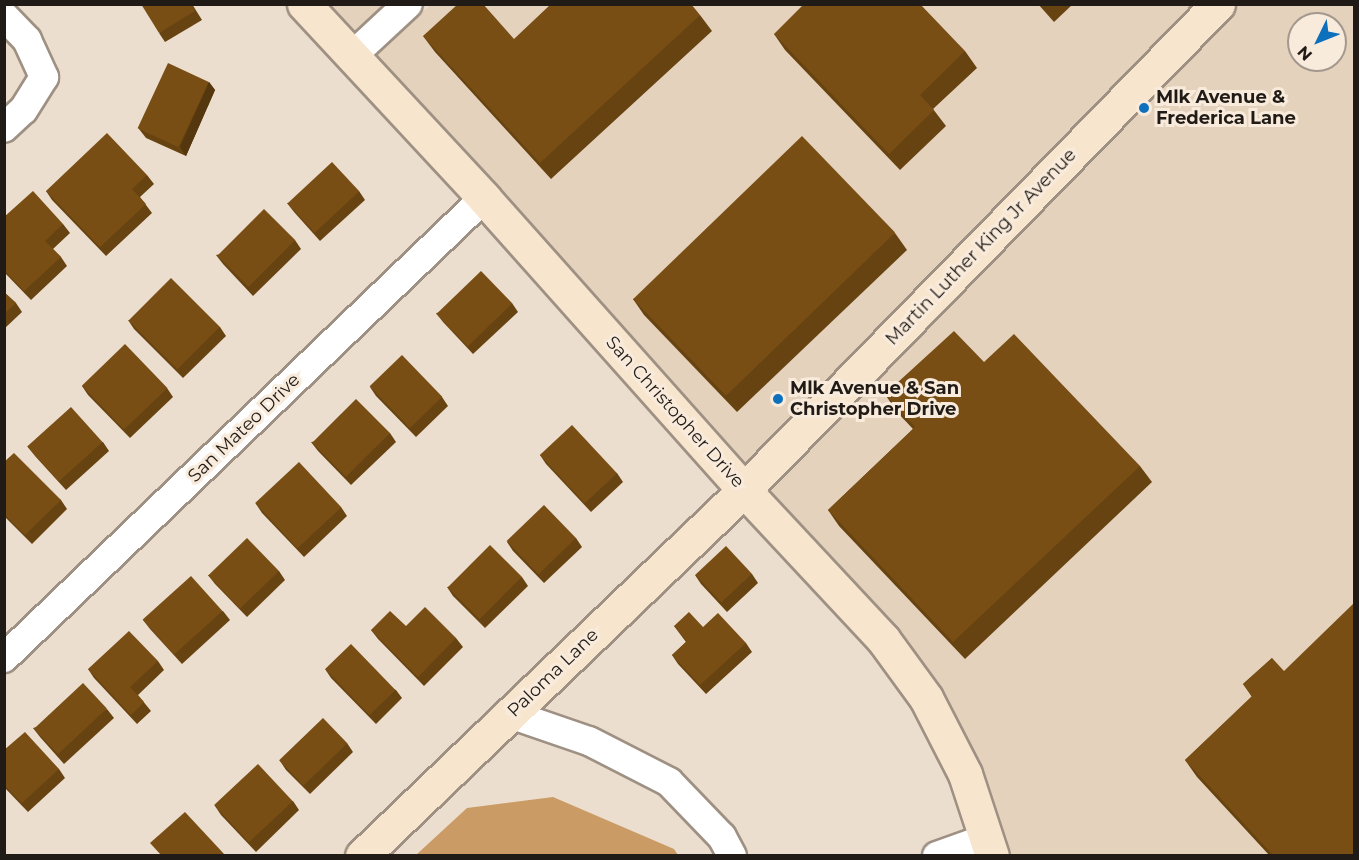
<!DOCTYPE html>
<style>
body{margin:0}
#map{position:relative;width:1359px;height:860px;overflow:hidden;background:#ecdecf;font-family:Montserrat,sans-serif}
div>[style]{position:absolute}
.built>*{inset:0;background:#e5d2bd}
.water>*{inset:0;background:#ca9b65}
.roads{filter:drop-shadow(2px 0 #9e9183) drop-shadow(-2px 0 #9e9183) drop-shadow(0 2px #9e9183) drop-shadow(0 -2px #9e9183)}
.street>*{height:28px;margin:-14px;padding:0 14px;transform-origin:14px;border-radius:14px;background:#fff}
.secondary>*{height:33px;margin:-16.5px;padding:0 16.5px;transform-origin:16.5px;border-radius:16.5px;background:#f8e5ce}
.wall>*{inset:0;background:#674311}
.shaded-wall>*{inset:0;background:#54370e}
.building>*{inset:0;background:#784e14;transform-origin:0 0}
.dots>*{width:16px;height:16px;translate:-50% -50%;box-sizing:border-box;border:3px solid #f9ebdc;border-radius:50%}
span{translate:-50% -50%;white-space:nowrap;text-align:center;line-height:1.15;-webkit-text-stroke:6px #f9ebdc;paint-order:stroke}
.poi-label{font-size:18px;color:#201b16;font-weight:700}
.left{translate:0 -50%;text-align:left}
.street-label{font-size:18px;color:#201b16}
.frame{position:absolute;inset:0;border:6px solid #201b16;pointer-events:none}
.north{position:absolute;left:1287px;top:12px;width:60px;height:60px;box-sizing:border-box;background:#f9ebdc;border:2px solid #a2988d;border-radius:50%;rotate:227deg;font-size:16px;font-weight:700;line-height:24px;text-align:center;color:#201b16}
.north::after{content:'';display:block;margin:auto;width:21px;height:27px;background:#0d70bc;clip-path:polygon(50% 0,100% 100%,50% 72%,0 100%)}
</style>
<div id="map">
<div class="built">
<div style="clip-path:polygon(327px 5px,385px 5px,354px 33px)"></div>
<div style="clip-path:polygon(430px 5px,1197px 5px,746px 466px,507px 197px,375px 56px)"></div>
<div style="clip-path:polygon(evenodd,1240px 5px,1354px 5px,1354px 855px,1011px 855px,980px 767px,940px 687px,896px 626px,767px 488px,1240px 5px,1299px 24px,1335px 24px,1335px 60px,1299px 60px,1299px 24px)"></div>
</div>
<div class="water">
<div style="clip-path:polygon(553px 797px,674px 849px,678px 855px,416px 855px,467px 808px)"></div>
</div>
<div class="roads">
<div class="street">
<div style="left:4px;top:16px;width:33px;rotate:46deg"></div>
<div style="left:27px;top:40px;width:41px;rotate:65.3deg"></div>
<div style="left:44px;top:77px;width:39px;rotate:122deg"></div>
<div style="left:23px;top:110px;width:26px;rotate:137deg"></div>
<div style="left:352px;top:56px;width:76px;rotate:-42.9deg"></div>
<div style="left:4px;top:658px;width:665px;rotate:-43.78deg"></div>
<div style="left:510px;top:714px;width:83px;rotate:18.9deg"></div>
<div style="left:589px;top:741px;width:90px;rotate:27.1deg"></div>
<div style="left:669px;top:782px;width:76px;rotate:46.1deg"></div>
<div style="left:722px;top:837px;width:21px;rotate:62deg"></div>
<div style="left:937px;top:856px;width:53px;rotate:-19.8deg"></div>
</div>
<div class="secondary">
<div style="left:304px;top:4px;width:265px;rotate:47.1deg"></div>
<div style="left:484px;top:198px;width:391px;rotate:48.3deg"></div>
<div style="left:744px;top:490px;width:204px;rotate:47deg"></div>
<div style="left:883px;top:639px;width:73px;rotate:53.9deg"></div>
<div style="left:926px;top:698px;width:85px;rotate:62.8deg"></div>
<div style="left:965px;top:774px;width:86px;rotate:71.8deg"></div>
<div style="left:362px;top:856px;width:529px;rotate:-43.77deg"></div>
<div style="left:744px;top:490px;width:679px;rotate:-45.72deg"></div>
</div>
</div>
<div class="wall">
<div style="clip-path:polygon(192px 4px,202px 20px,165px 42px,159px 33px)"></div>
<div style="clip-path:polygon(1038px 4px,1073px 4px,1054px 22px)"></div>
<div style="clip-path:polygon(700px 15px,712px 31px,551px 179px,435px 52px,423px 36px,514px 39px)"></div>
<div style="clip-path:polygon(774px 34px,965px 51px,977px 68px,933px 109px,946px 126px,900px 170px,785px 50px)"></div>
<div style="clip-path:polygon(209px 82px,215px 90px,186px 156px,146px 138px,139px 129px)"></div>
<div style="clip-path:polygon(147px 175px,154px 184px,140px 197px,152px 213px,106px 256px,52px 200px,46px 191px)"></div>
<div style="clip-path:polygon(359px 191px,365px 200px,320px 241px,294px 212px,287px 203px)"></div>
<div style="clip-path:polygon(4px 217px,63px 224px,70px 233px,53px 249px,61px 257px,67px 266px,31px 300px,4px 272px)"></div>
<div style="clip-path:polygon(895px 233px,907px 250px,737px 412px,644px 315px,633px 299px)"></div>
<div style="clip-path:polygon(295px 240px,301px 249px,253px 296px,223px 264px,216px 255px)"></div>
<div style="clip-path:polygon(4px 292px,16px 303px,22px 312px,4px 329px)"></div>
<div style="clip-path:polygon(512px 303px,518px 312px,473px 354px,443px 322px,436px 313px)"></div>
<div style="clip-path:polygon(128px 320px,220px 327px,226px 336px,183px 378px,134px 329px)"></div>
<div style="clip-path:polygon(82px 386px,167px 388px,173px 397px,130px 438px,88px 395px)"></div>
<div style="clip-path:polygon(370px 387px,442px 397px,448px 406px,416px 437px,376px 396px)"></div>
<div style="clip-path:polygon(885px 394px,1140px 466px,1152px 482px,965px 659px,839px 526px,828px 510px,913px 429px,896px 411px)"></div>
<div style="clip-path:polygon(390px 433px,396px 442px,351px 485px,318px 451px,311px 442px)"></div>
<div style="clip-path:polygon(103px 442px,109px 451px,66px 490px,35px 456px,28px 447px)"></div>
<div style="clip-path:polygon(540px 455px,617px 473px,623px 482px,591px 512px,546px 464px)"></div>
<div style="clip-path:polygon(4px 462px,61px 500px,67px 509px,32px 544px,4px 516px)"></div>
<div style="clip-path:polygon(256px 504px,341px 507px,347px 516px,304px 557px,262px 513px)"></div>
<div style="clip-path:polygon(576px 538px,582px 547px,544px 583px,513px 551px,507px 542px)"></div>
<div style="clip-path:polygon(279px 571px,285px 580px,247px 617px,215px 584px,208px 575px)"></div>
<div style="clip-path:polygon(752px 574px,758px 583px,727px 612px,701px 584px,695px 575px)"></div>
<div style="clip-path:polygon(522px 577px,528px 586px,485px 628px,453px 596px,447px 587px)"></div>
<div style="clip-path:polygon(223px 611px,230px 620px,182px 664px,150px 629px,143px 620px)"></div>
<div style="clip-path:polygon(406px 626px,456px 638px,463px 647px,424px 686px,378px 639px,371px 630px)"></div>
<div style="clip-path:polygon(674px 626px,703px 627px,746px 643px,752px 652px,706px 694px,678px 664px,672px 655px,686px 642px)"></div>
<div style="clip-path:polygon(1272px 658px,1354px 855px,1269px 855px,1197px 777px,1185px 760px,1252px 697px,1243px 684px)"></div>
<div style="clip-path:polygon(158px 661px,164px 670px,138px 695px,151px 711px,137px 724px,94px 678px,88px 669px)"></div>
<div style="clip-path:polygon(325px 669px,396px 690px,402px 698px,376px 724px,331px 678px)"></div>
<div style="clip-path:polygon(107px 709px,114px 718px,64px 764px,40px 737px,33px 728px)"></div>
<div style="clip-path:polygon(347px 743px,353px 752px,310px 794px,286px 770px,280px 761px)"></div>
<div style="clip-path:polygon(4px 750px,59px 769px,65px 778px,28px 812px,4px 787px)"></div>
<div style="clip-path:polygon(293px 801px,299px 810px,256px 852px,221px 815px,215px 806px)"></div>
</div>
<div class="shaded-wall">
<div style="clip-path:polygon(209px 82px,215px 90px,186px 156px,180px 147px)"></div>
</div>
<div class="building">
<div style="clip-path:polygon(141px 4px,191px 4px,195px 11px,159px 33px)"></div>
<div style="clip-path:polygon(458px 4px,483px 4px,514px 39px,551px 4px,691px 4px,700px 15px,540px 163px,423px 36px)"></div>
<div style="clip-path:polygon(804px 4px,920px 4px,965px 51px,920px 95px,934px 110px,889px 154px,774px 34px)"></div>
<div style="left:168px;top:63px;width:45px;height:72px;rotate:25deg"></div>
<div style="clip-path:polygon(107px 133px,147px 175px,132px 189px,146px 204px,100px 247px,46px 191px)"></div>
<div style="left:802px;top:136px;width:134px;height:235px;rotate:46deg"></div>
<div style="left:332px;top:162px;width:40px;height:61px;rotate:47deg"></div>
<div style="clip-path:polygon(33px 191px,63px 224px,45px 241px,61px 257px,24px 291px,4px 270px,4px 217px)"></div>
<div style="left:264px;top:209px;width:44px;height:66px;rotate:45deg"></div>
<div style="left:481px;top:271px;width:45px;height:62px;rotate:46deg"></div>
<div style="left:171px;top:278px;width:69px;height:60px;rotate:45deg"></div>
<div style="clip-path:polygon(4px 292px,16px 303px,4px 314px)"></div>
<div style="clip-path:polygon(954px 331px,984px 362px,1014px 334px,1140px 466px,953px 642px,828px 510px,915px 427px,885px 394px)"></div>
<div style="left:125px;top:344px;width:61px;height:60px;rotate:46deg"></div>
<div style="left:402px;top:355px;width:58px;height:45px;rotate:46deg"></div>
<div style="left:356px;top:399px;width:48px;height:62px;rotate:45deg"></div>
<div style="left:71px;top:407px;width:47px;height:59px;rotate:48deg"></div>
<div style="left:572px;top:425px;width:66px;height:44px;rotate:47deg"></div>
<div style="clip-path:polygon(14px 453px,61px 500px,25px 535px,4px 514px,4px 462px)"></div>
<div style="left:299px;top:462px;width:62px;height:60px;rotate:47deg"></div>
<div style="left:544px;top:505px;width:46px;height:52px;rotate:46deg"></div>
<div style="left:247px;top:538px;width:46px;height:54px;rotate:46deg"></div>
<div style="left:490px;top:545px;width:45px;height:60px;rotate:45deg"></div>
<div style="left:726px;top:546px;width:38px;height:42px;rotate:47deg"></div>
<div style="left:191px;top:576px;width:47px;height:65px;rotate:48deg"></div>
<div style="clip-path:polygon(1354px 603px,1354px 855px,1273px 855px,1185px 760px,1252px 696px,1243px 684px,1272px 658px,1284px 671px)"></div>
<div style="clip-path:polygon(425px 607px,456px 638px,418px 677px,371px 630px,390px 611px,406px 626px)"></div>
<div style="clip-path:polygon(689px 612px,703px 627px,718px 613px,746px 643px,700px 685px,672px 655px,687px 641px,674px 626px)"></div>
<div style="clip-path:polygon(129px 631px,158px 661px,130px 687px,144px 702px,131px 715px,88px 669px)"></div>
<div style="left:351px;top:644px;width:64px;height:36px;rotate:46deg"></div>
<div style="left:83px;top:683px;width:35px;height:67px;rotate:47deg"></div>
<div style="left:323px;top:718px;width:35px;height:61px;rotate:46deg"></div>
<div style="clip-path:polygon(25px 732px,59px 769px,22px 803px,4px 785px,4px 750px)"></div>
<div style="left:258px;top:764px;width:51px;height:60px;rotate:47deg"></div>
<div style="clip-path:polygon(185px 812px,225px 855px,161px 855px,150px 843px)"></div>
</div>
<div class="dots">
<div style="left:1144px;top:108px;background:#0d70bc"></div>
<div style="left:778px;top:399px;background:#0d70bc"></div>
</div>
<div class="poi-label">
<span class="left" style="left:1156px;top:108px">Mlk Avenue &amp;<br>Frederica Lane</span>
<span class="left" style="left:790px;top:399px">Mlk Avenue &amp; San<br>Christopher Drive</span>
</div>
<div class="street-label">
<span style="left:981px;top:247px;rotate:-46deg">Martin Luther King Jr Avenue</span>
<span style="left:675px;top:412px;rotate:48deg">San Christopher Drive</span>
<span style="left:244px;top:428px;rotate:-44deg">San Mateo Drive</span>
<span style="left:553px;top:673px;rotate:-44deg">Paloma Lane</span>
</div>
<div class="frame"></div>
<div class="north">N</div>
</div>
